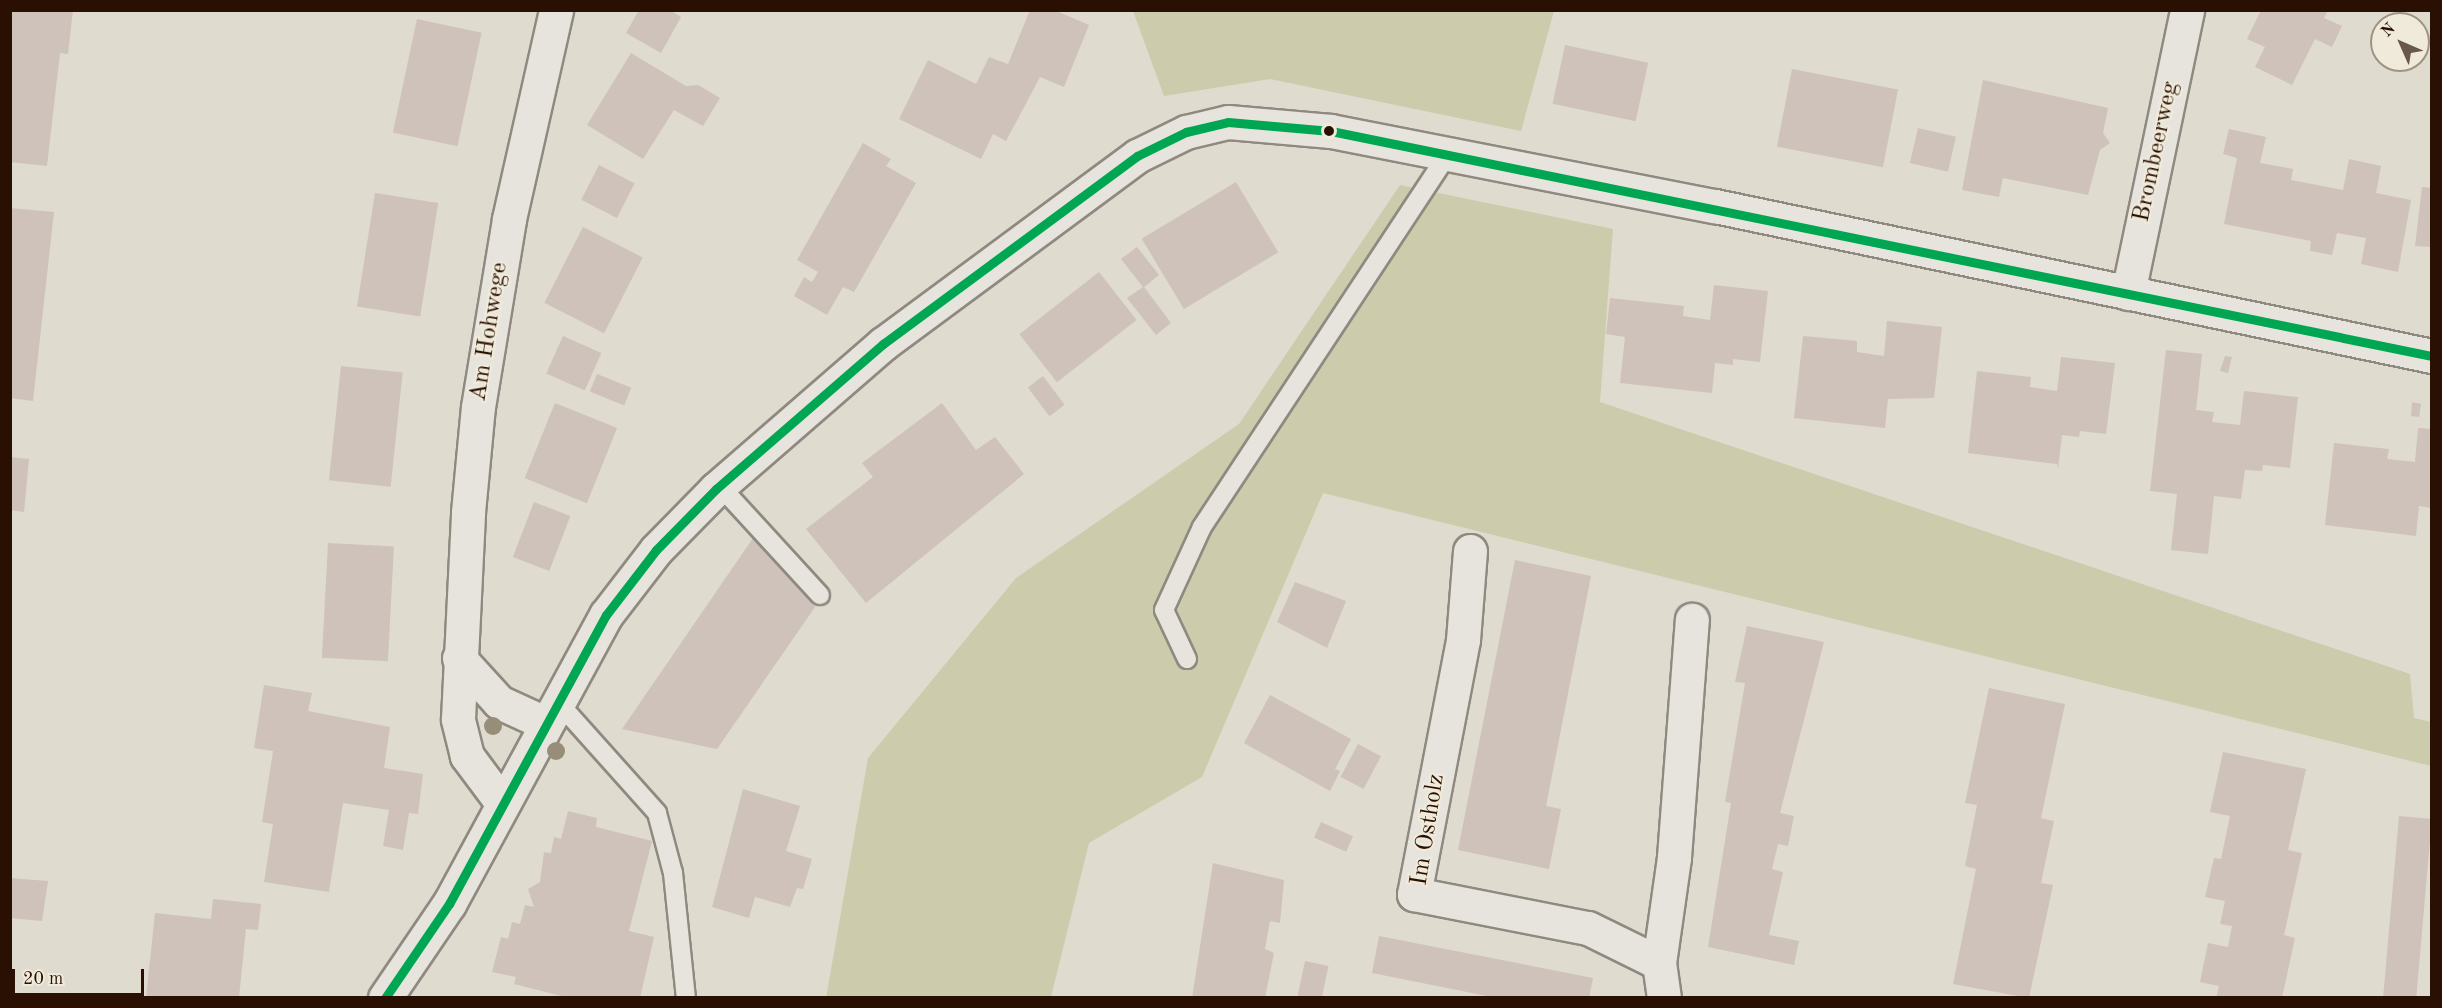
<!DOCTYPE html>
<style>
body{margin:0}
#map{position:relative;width:2442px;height:1008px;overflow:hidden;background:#dfdbce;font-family:"Old Standard TT",serif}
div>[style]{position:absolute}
.green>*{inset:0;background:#ccccac}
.building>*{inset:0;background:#cfc2ba;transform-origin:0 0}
.roads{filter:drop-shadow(2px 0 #8f8980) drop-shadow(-2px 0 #8f8980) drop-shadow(0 2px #8f8980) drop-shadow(0 -2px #8f8980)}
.service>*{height:18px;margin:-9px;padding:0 9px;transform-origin:9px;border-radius:9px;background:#e7e4de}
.minor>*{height:33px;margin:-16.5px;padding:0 16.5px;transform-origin:16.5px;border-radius:16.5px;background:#e7e4de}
.bus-1>*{height:9px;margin:-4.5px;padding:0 4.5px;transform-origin:4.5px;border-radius:4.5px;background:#00a651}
.trees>*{width:18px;height:18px;margin:-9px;border-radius:50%;background:#988d79}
.dots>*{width:16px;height:16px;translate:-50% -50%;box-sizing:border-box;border:3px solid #efeada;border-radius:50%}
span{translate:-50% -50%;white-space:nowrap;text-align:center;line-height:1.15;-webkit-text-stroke:4.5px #efeada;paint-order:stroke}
.street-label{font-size:24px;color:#2a1003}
.frame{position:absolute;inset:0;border:12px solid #2a1003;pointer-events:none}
.north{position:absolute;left:2370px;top:12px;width:60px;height:60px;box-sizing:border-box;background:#efeada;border:2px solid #a09384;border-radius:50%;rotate:315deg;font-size:16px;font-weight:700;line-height:24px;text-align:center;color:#2a1003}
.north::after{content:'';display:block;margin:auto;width:21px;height:27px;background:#69574a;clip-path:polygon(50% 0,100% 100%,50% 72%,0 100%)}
.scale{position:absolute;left:12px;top:969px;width:132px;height:27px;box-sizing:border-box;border:3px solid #2a1003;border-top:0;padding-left:8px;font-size:18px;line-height:21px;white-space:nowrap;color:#2a1003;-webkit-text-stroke:4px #efeada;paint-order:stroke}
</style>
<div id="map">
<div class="green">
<div style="clip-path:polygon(1133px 11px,1133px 10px,1554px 11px,1521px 131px,1270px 79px,1164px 96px)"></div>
<div style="clip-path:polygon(1400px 185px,1613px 229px,1600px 402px,2410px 674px,2414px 718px,2431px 722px,2431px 766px,1323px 493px,1202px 777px,1089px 843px,1051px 997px,826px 998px,868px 758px,1016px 578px,1239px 424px)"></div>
</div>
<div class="building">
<div style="clip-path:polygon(10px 10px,73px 10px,68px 54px,60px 53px,47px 166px,10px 162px)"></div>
<div style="clip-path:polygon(639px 10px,670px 10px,681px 17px,661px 53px,626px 33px)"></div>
<div style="clip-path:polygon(1030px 10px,1054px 10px,1089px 25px,1064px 87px,1040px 77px,1006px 141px,993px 134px,981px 159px,899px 119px,928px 60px,976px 84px,989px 57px,1008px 64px)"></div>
<div style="clip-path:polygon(2261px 10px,2328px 10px,2324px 18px,2342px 26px,2332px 47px,2315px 39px,2292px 85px,2255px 67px,2265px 47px,2247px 39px)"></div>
<div style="left:417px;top:19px;width:66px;height:116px;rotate:12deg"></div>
<div style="left:1565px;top:45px;width:85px;height:60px;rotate:12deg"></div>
<div style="clip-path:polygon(631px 53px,686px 86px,698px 85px,720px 98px,703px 126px,674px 110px,643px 159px,587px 125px)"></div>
<div style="left:1792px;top:69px;width:108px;height:79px;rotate:11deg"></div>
<div style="clip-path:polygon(1983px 80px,2108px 108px,2103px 133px,2110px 143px,2100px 150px,2088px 195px,2003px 178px,1999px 197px,1962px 190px)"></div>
<div style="left:1918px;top:128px;width:39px;height:36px;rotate:13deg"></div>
<div style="clip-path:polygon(2229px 129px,2266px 137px,2260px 163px,2293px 169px,2291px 180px,2343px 190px,2349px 159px,2381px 166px,2376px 193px,2411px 200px,2398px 272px,2361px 264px,2366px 238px,2337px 233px,2332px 255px,2310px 251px,2311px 241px,2224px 224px,2237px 158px,2223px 154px)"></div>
<div style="clip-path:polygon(863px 143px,891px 159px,886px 166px,916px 183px,854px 292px,843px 287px,827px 315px,794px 296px,804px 277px,812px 282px,818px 272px,797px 260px)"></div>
<div style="left:599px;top:165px;width:40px;height:39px;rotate:27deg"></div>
<div style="left:1236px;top:182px;width:82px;height:110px;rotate:59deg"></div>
<div style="clip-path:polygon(2422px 187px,2432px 188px,2432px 247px,2415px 246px)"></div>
<div style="left:375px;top:193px;width:64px;height:115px;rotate:9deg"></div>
<div style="clip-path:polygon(10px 208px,54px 212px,33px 401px,10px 398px)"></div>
<div style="left:583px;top:227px;width:67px;height:85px;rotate:27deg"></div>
<div style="clip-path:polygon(1137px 247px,1159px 275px,1144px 287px,1171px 323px,1156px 335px,1127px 298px,1143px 287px,1121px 259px)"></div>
<div style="left:1099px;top:272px;width:61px;height:101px;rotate:52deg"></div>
<div style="clip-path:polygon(1714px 285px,1768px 291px,1760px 362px,1733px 359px,1733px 365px,1715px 363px,1712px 393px,1620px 383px,1625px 337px,1606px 334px,1610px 298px,1684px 306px,1683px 316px,1710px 320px)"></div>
<div style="clip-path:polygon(1887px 321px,1942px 327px,1934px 398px,1888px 399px,1885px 428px,1794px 418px,1803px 336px,1857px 341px,1857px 352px,1884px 356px)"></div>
<div style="left:563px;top:336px;width:42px;height:41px;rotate:24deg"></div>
<div style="clip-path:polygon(2166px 350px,2202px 354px,2196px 410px,2214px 412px,2212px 422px,2240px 425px,2244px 391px,2298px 397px,2290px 468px,2263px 465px,2262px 471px,2245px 470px,2241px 499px,2214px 496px,2208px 554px,2171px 550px,2177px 494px,2150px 491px)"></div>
<div style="clip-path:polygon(2225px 356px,2232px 357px,2228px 373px,2220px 371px)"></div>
<div style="clip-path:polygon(2061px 357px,2115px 363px,2106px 434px,2080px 431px,2079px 437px,2062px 435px,2058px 469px,2057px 464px,1968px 453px,1977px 371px,2031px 377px,2030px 387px,2057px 391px)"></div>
<div style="left:341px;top:366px;width:62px;height:115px;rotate:6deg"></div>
<div style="left:597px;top:374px;width:37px;height:19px;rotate:22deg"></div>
<div style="left:1043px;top:376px;width:36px;height:19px;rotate:53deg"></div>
<div style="clip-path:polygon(2412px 402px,2421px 404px,2419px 417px,2411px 416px)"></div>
<div style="left:555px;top:403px;width:67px;height:81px;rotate:22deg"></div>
<div style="clip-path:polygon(942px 403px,976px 450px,995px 437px,1024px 474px,866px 603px,806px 529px,873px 477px,862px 463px)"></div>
<div style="clip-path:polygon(2418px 428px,2432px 429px,2432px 508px,2419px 506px,2416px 536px,2325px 525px,2334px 443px,2389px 449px,2387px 459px,2415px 462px)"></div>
<div style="clip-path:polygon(10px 457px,29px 459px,24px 512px,10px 510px)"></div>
<div style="left:534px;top:502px;width:39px;height:59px;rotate:21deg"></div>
<div style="clip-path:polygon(753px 538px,815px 607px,717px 749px,622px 729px)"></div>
<div style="left:328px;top:543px;width:66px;height:115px;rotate:3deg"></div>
<div style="clip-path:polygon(1515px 560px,1591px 576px,1546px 806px,1561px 809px,1549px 869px,1458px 850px)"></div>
<div style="clip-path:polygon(1295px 582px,1346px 601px,1327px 648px,1277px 622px)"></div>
<div style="clip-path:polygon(1747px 626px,1824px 642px,1780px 813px,1794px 816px,1788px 846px,1778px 844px,1772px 869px,1783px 872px,1769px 935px,1799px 941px,1794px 965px,1708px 947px,1731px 803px,1725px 802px,1745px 683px,1735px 682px)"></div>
<div style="clip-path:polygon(264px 685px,312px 693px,308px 711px,390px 727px,384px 768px,423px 774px,418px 814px,409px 813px,403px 850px,383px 846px,389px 810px,343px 803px,329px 892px,264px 882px,273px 824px,262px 822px,273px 751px,254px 748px)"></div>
<div style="clip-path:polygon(1989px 688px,2065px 704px,2041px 818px,2054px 821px,2041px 883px,2053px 885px,2029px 998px,1953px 984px,1976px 869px,1965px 866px,1977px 805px,1965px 803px)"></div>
<div style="clip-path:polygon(1270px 695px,1351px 739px,1335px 769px,1340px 771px,1330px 791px,1244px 743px)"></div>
<div style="left:1358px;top:744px;width:26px;height:37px;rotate:28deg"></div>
<div style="clip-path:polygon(2223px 752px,2306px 769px,2288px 850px,2302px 853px,2284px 935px,2295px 938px,2282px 998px,2216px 998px,2219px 986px,2200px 982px,2208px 943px,2228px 947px,2232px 926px,2220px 924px,2225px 901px,2205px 897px,2214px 858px,2221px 859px,2230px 816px,2210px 812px)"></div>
<div style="clip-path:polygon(743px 789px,800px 806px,786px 851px,812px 859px,803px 889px,797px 888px,790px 907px,755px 897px,749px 918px,712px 907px)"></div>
<div style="clip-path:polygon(568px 811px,597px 818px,596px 827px,652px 841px,629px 931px,654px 937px,640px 998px,569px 998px,514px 984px,516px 977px,492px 972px,501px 937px,508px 939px,512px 922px,520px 924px,525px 905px,534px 907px,528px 889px,540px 882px,544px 852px,551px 853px,554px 837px,561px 839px)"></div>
<div style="left:2399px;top:816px;width:33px;height:182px;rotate:5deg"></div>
<div style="left:1321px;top:822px;width:35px;height:17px;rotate:24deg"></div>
<div style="clip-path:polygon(1213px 863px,1284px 880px,1280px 923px,1270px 921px,1265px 949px,1274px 953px,1265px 998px,1192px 998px)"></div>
<div style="clip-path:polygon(10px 878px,48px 881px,42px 921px,10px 918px)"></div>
<div style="clip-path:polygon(213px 899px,261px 904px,258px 930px,246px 929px,239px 998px,146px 998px,155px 913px,211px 919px)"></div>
<div style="clip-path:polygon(1379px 936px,1593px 978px,1589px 998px,1497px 998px,1372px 973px)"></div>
<div style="left:1305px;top:961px;width:24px;height:38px;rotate:12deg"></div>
</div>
<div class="roads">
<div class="service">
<div style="left:720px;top:486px;width:148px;rotate:47.5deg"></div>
<div style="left:1187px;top:659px;width:54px;rotate:-115.1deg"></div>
<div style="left:1164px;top:610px;width:91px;rotate:-65.4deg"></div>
<div style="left:1202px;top:527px;width:445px;rotate:-56.6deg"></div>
<div style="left:557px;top:701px;width:150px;rotate:48.2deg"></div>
<div style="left:657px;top:813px;width:62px;rotate:75.1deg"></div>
<div style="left:673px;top:873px;width:126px;rotate:84.1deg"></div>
</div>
<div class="minor">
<div style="left:2128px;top:293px;width:289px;rotate:-78.2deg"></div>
<div style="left:1470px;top:551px;width:89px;rotate:94.5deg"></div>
<div style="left:1463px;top:640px;width:259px;rotate:100.9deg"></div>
<div style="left:1414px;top:894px;width:177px;rotate:11.1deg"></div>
<div style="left:1588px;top:928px;width:79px;rotate:26.2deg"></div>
<div style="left:459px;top:658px;width:59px;rotate:47.7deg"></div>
<div style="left:499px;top:702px;width:51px;rotate:24.5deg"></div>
<div style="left:502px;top:803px;width:59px;rotate:-126.7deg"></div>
<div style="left:467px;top:756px;width:38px;rotate:-104deg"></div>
<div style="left:458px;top:719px;width:207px;rotate:-87.2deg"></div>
<div style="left:468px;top:512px;width:105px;rotate:-84.6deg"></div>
<div style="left:478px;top:407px;width:191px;rotate:-80.6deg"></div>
<div style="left:509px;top:219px;width:214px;rotate:-77.3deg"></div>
<div style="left:385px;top:998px;width:114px;rotate:-55.8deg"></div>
<div style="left:449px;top:904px;width:329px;rotate:-61.5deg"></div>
<div style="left:606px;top:615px;width:82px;rotate:-52.4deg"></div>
<div style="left:656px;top:550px;width:86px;rotate:-45.5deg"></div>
<div style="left:716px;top:489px;width:221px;rotate:-41deg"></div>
<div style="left:883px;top:344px;width:316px;rotate:-36.5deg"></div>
<div style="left:1137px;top:156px;width:55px;rotate:-26.1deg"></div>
<div style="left:1186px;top:132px;width:43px;rotate:-13.4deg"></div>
<div style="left:1228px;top:122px;width:103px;rotate:5deg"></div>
<div style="left:1331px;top:131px;width:391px;rotate:11.1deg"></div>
<div style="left:1715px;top:206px;width:733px;rotate:11.82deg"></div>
<div style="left:1664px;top:998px;width:35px;rotate:-98deg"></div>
<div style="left:1659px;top:963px;width:107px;rotate:-81.9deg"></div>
<div style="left:1674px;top:857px;width:238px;rotate:-85.7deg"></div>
</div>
</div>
<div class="bus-1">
<div style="left:385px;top:998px;width:114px;rotate:-55.8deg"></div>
<div style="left:449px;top:904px;width:329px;rotate:-61.5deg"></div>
<div style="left:606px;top:615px;width:82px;rotate:-52.4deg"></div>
<div style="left:656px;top:550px;width:86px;rotate:-45.5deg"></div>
<div style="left:716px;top:489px;width:221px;rotate:-41deg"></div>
<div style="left:883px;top:344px;width:316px;rotate:-36.5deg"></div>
<div style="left:1137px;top:156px;width:55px;rotate:-26.1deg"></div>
<div style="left:1186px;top:132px;width:43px;rotate:-13.4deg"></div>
<div style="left:1228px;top:122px;width:103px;rotate:5deg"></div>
<div style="left:1331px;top:131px;width:1124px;rotate:11.55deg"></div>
</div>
<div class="trees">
<div style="left:493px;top:726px"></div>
<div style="left:556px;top:751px"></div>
</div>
<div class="dots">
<div style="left:1329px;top:131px;background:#2a1003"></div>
</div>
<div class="street-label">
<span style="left:2157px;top:152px;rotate:-78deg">Brombeerweg</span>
<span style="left:490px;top:332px;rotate:-81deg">Am Hohwege</span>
<span style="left:1429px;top:830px;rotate:-81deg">Im Ostholz</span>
</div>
<div class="frame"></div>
<div class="north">N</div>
<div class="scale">20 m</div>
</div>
